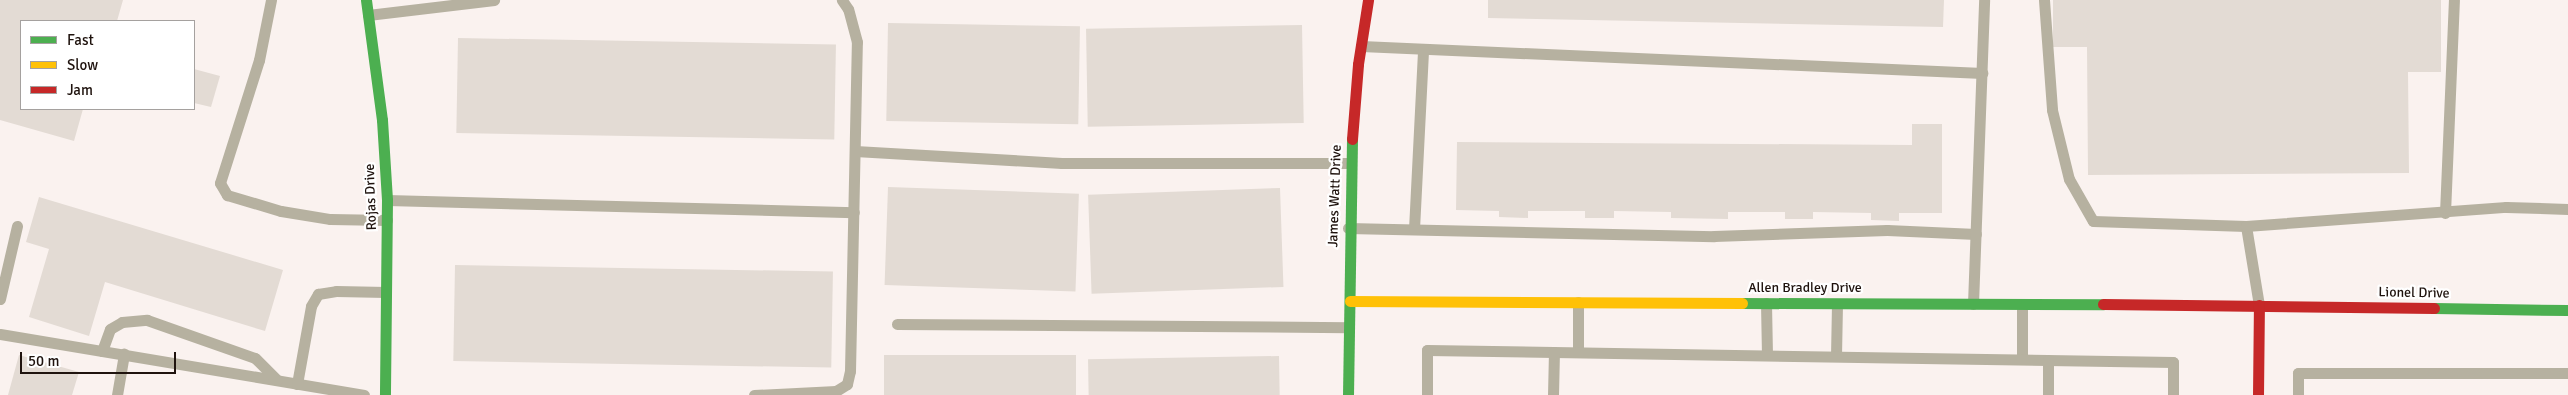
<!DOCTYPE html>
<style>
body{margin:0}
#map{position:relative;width:2568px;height:395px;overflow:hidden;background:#faf2ef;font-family:Signika,sans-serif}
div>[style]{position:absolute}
.building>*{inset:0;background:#e3dbd4;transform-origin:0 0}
.lane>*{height:11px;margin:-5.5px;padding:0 5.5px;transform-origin:5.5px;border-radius:5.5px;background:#b6b1a0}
.fast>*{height:11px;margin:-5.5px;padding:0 5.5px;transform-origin:5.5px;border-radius:5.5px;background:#4caf50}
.slow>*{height:11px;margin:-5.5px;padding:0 5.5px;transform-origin:5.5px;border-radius:5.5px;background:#ffc107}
.jam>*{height:11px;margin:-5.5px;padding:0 5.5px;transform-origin:5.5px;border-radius:5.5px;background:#c62828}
span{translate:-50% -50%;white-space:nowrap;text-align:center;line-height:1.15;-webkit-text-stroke:4.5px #fff;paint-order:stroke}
.street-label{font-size:14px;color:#1f130e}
.legend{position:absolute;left:20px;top:20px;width:175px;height:90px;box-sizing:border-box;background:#fff;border:1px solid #a5a19f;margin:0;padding:6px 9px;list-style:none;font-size:15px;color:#1f130e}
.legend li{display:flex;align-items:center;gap:10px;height:25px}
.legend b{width:25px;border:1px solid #a5a19f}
.scale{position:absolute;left:20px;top:352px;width:156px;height:22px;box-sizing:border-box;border:2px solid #1f130e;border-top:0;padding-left:6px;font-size:15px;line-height:18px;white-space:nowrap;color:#1f130e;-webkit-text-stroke:4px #fff;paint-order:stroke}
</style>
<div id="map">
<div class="building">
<div style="clip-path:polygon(0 0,123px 0,117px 21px,21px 21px,21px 109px,83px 109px,74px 141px,0 120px)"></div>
<div style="clip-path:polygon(1488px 0,1944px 0,1943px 27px,1488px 18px)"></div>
<div style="clip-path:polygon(2053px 0,2441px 0,2441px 72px,2408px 72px,2409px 173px,2088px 175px,2087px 47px,2053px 47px)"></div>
<div style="left:888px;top:23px;width:192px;height:98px;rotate:1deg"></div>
<div style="left:1302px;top:25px;width:98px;height:216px;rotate:89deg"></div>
<div style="left:458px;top:38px;width:378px;height:95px;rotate:1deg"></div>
<div style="clip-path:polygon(194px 69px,220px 76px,211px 107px,194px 103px)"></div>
<div style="clip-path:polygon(1912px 124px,1942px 124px,1942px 213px,1899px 213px,1899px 221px,1871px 220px,1871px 213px,1813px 212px,1813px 219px,1785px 219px,1785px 212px,1728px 212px,1728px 219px,1671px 218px,1671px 212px,1614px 211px,1614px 218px,1585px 218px,1585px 211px,1528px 211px,1528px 218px,1499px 217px,1499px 211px,1456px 210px,1457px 142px,1912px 145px)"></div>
<div style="left:888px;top:187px;width:191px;height:98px;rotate:2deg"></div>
<div style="left:1280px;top:188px;width:99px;height:192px;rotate:88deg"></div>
<div style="clip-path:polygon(39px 197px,283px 270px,265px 331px,105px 282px,89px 336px,29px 317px,49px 249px,26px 242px)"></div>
<div style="left:455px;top:265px;width:378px;height:96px;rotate:1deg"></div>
<div style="clip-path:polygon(19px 355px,79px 372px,72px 395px,8px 395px)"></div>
<div style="left:1076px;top:355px;width:40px;height:192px;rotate:90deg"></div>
<div style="left:1279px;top:356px;width:39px;height:191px;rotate:89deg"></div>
</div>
<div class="lane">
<div style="left:271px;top:0;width:61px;rotate:101.3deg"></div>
<div style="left:259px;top:60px;width:129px;rotate:107.6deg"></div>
<div style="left:220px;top:183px;width:14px;rotate:60deg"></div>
<div style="left:227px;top:195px;width:56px;rotate:16.5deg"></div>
<div style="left:281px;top:211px;width:50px;rotate:9.3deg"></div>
<div style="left:330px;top:219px;width:57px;rotate:1deg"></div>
<div style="left:2044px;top:0;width:110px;rotate:85.8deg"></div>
<div style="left:2052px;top:110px;width:71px;rotate:76.2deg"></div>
<div style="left:2069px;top:179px;width:48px;rotate:60.3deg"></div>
<div style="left:2093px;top:221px;width:153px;rotate:1.9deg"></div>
<div style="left:2246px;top:226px;width:80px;rotate:80.7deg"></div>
<div style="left:368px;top:15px;width:127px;rotate:-6.8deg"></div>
<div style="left:1361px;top:46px;width:622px;rotate:2.49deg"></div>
<div style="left:855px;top:151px;width:207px;rotate:3.3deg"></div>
<div style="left:1062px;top:163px;width:288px"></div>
<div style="left:387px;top:200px;width:467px;rotate:1.5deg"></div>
<div style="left:2445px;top:213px;width:213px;rotate:-87.6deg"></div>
<div style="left:2246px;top:226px;width:261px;rotate:-4.2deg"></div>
<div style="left:2506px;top:207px;width:62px;rotate:1.8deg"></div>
<div style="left:1348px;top:228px;width:366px;rotate:1.3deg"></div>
<div style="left:1714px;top:236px;width:173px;rotate:-2deg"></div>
<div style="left:1887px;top:230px;width:89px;rotate:2.6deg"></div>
<div style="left:1414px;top:229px;width:180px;rotate:-87.1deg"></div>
<div style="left:0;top:299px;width:75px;rotate:-76.9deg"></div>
<div style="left:1766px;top:303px;width:52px;rotate:88.9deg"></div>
<div style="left:1973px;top:304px;width:304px;rotate:-87.9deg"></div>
<div style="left:2022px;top:304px;width:55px;rotate:90deg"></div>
<div style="left:897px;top:324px;width:451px;rotate:0.4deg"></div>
<div style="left:0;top:334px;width:369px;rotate:9.5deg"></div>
<div style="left:102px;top:351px;width:23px;rotate:-70deg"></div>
<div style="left:110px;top:329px;width:14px;rotate:-30deg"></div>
<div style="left:122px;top:322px;width:25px;rotate:-5deg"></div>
<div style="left:147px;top:320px;width:114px;rotate:19.4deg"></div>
<div style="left:255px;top:358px;width:31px;rotate:45deg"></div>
<div style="left:1578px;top:352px;width:50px;rotate:-90deg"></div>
<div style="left:1836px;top:356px;width:52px;rotate:-88.9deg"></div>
<div style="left:297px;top:384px;width:79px;rotate:-79.8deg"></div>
<div style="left:311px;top:306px;width:14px;rotate:-60deg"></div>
<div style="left:318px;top:294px;width:18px;rotate:-9deg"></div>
<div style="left:336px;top:291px;width:50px;rotate:1.1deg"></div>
<div style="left:117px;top:395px;width:42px;rotate:-80.3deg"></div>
<div style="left:754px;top:395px;width:82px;rotate:-2.8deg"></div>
<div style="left:836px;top:391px;width:13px;rotate:-32deg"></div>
<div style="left:847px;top:384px;width:13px;rotate:-77deg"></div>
<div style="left:850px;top:371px;width:329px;rotate:-88.8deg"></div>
<div style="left:857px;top:42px;width:34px;rotate:-105deg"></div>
<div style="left:848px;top:9px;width:11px;rotate:-124deg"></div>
<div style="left:1427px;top:395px;width:45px;rotate:-90deg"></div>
<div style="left:1427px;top:350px;width:746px;rotate:0.92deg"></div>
<div style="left:2173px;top:362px;width:33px;rotate:90deg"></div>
<div style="left:1553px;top:395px;width:43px;rotate:-88.7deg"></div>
<div style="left:2048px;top:395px;width:35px;rotate:-90deg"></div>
<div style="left:2298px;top:395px;width:22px;rotate:-90deg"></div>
<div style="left:2298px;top:373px;width:270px"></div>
</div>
<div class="fast">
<div style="left:366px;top:0;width:121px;rotate:82.4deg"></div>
<div style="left:382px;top:120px;width:80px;rotate:86.4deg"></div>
<div style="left:387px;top:200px;width:195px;rotate:90.6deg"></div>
<div style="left:1742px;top:303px;width:361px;rotate:0.2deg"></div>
<div style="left:2434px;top:308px;width:134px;rotate:0.9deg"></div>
<div style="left:1348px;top:395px;width:256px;rotate:-89.1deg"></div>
</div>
<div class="slow">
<div style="left:1350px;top:301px;width:392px;rotate:0.3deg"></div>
</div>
<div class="jam">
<div style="left:1352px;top:139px;width:75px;rotate:-85.4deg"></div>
<div style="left:1358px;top:64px;width:65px;rotate:-81.1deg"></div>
<div style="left:2103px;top:304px;width:331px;rotate:0.7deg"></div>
<div style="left:2258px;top:395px;width:90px;rotate:-89.4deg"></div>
</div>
<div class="street-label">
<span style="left:1335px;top:196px;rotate:-88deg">James Watt Drive</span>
<span style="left:371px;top:197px;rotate:-92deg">Rojas Drive</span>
<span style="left:1805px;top:288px">Allen Bradley Drive</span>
<span style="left:2414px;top:293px;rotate:1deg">Lionel Drive</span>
</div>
<ul class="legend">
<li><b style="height:6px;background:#4caf50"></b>Fast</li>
<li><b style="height:6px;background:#ffc107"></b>Slow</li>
<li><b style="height:6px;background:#c62828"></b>Jam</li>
</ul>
<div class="scale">50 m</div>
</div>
